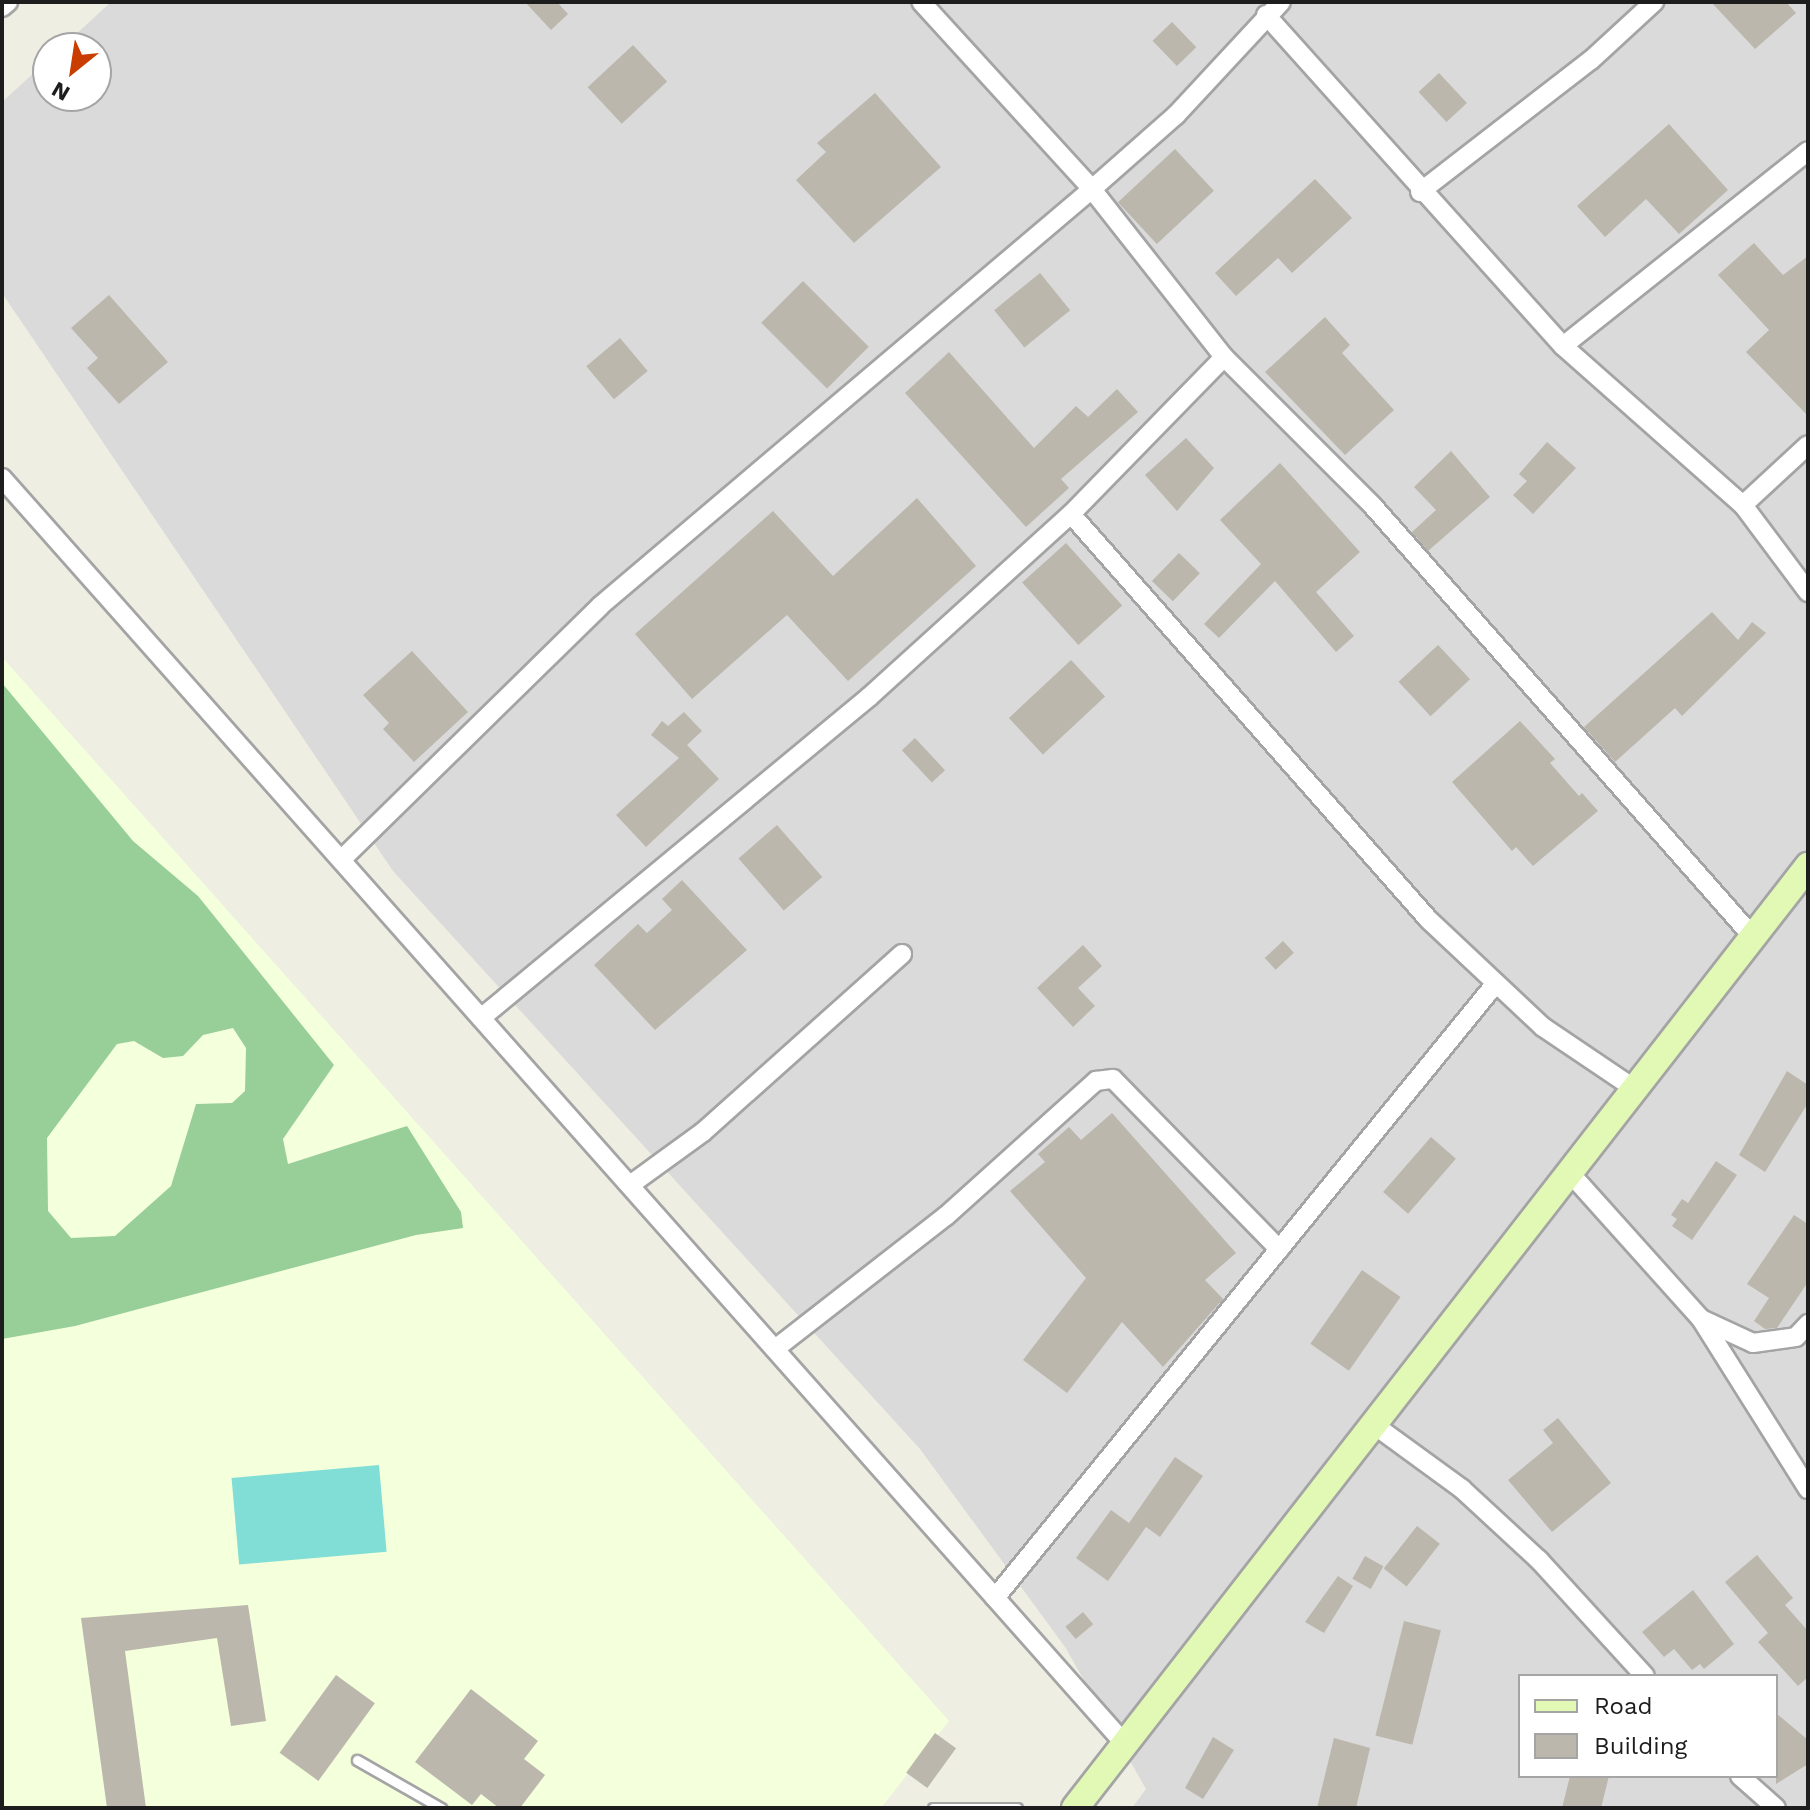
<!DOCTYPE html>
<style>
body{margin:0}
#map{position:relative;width:1810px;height:1810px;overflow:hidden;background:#eeeee3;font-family:"Work Sans",sans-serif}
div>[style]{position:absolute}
.residential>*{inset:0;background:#dbdada}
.education>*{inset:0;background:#f4ffdb}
.forest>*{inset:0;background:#98ce98}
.pitch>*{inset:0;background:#80ded6;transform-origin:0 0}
.building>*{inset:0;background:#bbb7ac;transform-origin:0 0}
.roads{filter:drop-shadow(2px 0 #a4a4a4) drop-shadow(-2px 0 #a4a4a4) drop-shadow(0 2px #a4a4a4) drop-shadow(0 -2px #a4a4a4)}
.lane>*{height:9px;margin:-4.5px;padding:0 4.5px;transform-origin:4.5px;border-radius:4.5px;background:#fff}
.street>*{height:18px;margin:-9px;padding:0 9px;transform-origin:9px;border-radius:9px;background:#fff}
.secondary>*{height:26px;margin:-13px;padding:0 13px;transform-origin:13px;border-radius:13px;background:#e2f9b6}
span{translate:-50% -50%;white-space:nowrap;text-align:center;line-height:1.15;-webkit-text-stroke:6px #fff;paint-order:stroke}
.frame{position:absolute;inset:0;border:4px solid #1d1d1d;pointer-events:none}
.legend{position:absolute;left:1518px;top:1674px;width:260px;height:104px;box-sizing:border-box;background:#fff;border:2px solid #a5a5a5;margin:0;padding:10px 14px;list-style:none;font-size:24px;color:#1d1d1d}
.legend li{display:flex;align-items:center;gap:16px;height:40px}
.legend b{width:40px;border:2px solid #a5a5a5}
.north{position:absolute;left:32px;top:32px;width:80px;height:80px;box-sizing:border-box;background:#fff;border:2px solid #a5a5a5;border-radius:50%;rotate:210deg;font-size:22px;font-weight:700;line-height:32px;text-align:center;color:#1d1d1d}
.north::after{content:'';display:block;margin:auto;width:28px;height:36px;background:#ca3d00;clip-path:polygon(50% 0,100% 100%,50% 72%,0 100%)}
</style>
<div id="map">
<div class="residential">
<div style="clip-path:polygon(evenodd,111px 2px,1808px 2px,1808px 1808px,1132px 1808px,1146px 1789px,1065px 1647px,920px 1449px,393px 871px,2px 293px,2px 102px,48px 60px,48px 96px,96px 96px,96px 48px,61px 48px,111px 2px,1520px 1676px,1776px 1676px,1776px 1776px,1520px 1776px,1520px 1676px)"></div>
</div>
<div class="education">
<div style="clip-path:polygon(2px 657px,949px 1721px,881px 1808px,2px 1808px)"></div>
</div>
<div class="forest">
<div style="clip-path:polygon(evenodd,2px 683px,133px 841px,198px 896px,334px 1065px,283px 1139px,288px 1164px,407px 1126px,461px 1212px,463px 1228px,416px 1235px,75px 1326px,2px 1339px,2px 683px,233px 1028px,246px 1048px,245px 1091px,232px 1103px,196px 1104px,171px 1186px,115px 1236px,71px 1238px,48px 1211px,47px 1138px,117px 1044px,134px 1041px,163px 1058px,183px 1056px,203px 1035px,233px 1028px)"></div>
</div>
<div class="pitch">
<div style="left:379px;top:1465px;width:87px;height:148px;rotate:85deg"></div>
</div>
<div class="building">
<div style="clip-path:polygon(525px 2px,557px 2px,568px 14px,551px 30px)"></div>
<div style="clip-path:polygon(1711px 2px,1786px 2px,1796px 13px,1755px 49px)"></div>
<div style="left:1172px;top:22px;width:35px;height:27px;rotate:46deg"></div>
<div style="left:633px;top:45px;width:50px;height:62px;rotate:47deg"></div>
<div style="left:1439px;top:73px;width:41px;height:28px;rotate:47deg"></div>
<div style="clip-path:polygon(875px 93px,941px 167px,854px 243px,796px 180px,826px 152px,817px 143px)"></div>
<div style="clip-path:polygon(1669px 124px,1728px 190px,1679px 234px,1646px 199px,1605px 237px,1577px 206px)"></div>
<div style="left:1175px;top:149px;width:57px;height:78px;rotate:47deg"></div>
<div style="clip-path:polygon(1315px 179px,1352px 218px,1292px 273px,1278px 258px,1236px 296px,1215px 273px)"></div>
<div style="clip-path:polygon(1754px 243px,1783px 275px,1808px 256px,1808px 416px,1746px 352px,1769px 330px,1718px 275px)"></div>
<div style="left:1040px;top:273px;width:48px;height:59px;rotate:51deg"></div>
<div style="left:803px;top:281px;width:93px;height:59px;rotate:45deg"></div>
<div style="clip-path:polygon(109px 295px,168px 362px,119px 404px,87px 368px,98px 358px,71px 328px)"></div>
<div style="clip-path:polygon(1325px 317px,1350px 345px,1342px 353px,1394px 410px,1345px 455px,1265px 372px)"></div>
<div style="left:620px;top:338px;width:43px;height:44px;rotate:50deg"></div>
<div style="clip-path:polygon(949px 352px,1034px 448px,1076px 406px,1088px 417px,1117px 389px,1138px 412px,1061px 479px,1069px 488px,1026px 527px,905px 393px)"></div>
<div style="clip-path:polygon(1186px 438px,1214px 468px,1177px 511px,1145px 475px)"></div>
<div style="clip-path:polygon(1547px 442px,1576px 468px,1533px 514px,1513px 495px,1527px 481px,1519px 474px)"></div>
<div style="clip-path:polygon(1451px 451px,1490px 497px,1428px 551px,1412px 532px,1436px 510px,1414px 487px)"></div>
<div style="clip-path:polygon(1280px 463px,1360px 552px,1316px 592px,1354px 636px,1336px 652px,1275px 581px,1219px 638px,1204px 624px,1261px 564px,1220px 520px)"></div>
<div style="clip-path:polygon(917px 498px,976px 566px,848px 681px,787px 615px,692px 699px,635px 634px,773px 511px,833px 576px)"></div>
<div style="left:1066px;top:543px;width:84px;height:59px;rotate:48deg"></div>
<div style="left:1179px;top:553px;width:29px;height:39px;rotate:44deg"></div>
<div style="clip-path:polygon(1712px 612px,1738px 640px,1752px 622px,1766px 633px,1682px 716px,1675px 708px,1615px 762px,1584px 727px)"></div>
<div style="left:1438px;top:645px;width:47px;height:54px;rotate:47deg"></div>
<div style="clip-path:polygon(412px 651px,468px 712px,414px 762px,383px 729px,389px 723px,363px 695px)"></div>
<div style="left:1071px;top:660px;width:50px;height:85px;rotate:47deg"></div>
<div style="clip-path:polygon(684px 712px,702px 731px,687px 745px,719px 779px,646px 847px,616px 815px,679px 758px,651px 735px,662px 721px,668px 726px)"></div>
<div style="clip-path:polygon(1520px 721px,1555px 759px,1550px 763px,1579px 796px,1582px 793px,1598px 811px,1533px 866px,1516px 847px,1512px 851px,1452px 782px)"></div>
<div style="left:915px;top:738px;width:44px;height:18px;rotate:47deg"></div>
<div style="left:777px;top:825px;width:69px;height:51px;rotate:49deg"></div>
<div style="clip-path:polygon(682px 880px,747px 950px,655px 1030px,594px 965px,638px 924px,647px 933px,672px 910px,662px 899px)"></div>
<div style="left:1283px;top:941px;width:16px;height:25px;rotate:47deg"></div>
<div style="clip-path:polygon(1083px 945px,1102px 966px,1078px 988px,1095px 1006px,1073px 1027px,1037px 988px)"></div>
<div style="clip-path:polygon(1787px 1071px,1808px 1085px,1808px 1103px,1765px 1172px,1739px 1155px)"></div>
<div style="clip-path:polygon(1112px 1113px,1236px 1253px,1205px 1280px,1223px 1299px,1163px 1367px,1122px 1322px,1067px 1393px,1023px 1360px,1086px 1278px,1010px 1191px,1045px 1162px,1038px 1154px,1069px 1127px,1081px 1140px)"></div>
<div style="left:1431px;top:1137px;width:33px;height:73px;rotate:41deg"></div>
<div style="clip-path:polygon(1716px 1161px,1737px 1175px,1692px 1240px,1672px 1226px,1677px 1219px,1671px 1215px,1682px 1199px,1688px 1203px)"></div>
<div style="clip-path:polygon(1794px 1215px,1808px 1224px,1808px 1282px,1777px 1328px,1765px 1329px,1754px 1321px,1769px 1298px,1747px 1284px)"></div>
<div style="left:1362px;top:1270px;width:47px;height:90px;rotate:35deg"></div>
<div style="clip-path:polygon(1558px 1418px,1611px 1483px,1552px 1532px,1508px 1480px,1553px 1443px,1543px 1430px)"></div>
<div style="clip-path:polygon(1175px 1457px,1203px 1476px,1160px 1537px,1146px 1527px,1108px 1581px,1076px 1558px,1111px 1510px,1129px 1523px)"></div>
<div style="left:1417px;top:1526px;width:29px;height:54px;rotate:38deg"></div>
<div style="clip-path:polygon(1757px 1555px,1793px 1598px,1785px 1605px,1808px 1631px,1808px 1677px,1798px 1686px,1758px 1642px,1768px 1633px,1725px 1582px)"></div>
<div style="left:1365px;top:1556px;width:21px;height:26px;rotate:29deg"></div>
<div style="clip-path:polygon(1338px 1576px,1353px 1586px,1324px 1633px,1305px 1622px)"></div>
<div style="clip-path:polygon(1693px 1590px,1734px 1644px,1704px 1669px,1700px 1664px,1692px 1670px,1674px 1649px,1664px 1657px,1642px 1632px)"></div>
<div style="clip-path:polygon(248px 1605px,266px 1721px,231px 1726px,217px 1638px,125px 1651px,146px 1808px,107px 1808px,81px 1618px)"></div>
<div style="left:1083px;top:1612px;width:16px;height:23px;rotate:50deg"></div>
<div style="left:1404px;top:1621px;width:38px;height:118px;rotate:14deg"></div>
<div style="left:336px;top:1675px;width:48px;height:96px;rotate:36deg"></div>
<div style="clip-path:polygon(471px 1689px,538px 1741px,524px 1759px,545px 1775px,520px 1808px,499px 1808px,481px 1794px,472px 1805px,415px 1762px)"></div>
<div style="clip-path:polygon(1776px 1713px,1808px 1740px,1808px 1764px,1776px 1784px)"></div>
<div style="left:935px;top:1733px;width:26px;height:49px;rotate:36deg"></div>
<div style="clip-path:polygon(1213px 1737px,1234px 1750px,1203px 1799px,1185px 1788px)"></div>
<div style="clip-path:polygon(1334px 1738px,1370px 1748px,1356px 1808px,1317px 1808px)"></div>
<div style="clip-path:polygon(1570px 1776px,1609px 1776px,1601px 1808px,1562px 1808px)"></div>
</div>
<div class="roads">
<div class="lane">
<div style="left:357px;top:1760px;width:97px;rotate:29.7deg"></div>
<div style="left:933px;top:1808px;width:84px"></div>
</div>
<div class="street">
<div style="left:2px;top:7px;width:8px;rotate:-40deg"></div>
<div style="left:1266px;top:15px;width:445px;rotate:48.1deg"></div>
<div style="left:1563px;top:346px;width:240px;rotate:41.5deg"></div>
<div style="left:1743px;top:505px;width:109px;rotate:53.2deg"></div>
<div style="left:1420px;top:192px;width:216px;rotate:-37.7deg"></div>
<div style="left:1591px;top:60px;width:86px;rotate:-42.6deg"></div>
<div style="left:1563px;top:346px;width:313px;rotate:-38.5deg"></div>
<div style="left:1224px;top:357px;width:209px;rotate:45deg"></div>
<div style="left:1372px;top:505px;width:576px;rotate:48.59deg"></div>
<div style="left:2px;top:478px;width:1692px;rotate:48.43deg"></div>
<div style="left:1743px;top:505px;width:88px;rotate:-42.7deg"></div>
<div style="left:1071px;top:514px;width:541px;rotate:48.6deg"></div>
<div style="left:1429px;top:920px;width:156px;rotate:43.2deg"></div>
<div style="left:1543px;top:1027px;width:111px;rotate:34deg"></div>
<div style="left:341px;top:860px;width:363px;rotate:-44.4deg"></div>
<div style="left:600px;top:606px;width:645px;rotate:-40.28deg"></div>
<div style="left:1092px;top:189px;width:112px;rotate:-41.4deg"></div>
<div style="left:1176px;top:115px;width:154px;rotate:-47.1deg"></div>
<div style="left:481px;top:1018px;width:504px;rotate:-39.6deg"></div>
<div style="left:869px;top:697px;width:273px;rotate:-42.2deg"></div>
<div style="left:1071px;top:514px;width:219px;rotate:-45.7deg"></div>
<div style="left:1224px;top:357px;width:214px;rotate:-128.2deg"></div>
<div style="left:1092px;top:189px;width:253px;rotate:-132.4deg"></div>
<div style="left:1570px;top:1173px;width:196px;rotate:48.1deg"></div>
<div style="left:1701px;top:1319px;width:201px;rotate:57.8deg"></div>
<div style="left:630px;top:1185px;width:90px;rotate:-36deg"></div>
<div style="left:703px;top:1132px;width:267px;rotate:-41.8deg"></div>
<div style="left:1701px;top:1319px;width:57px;rotate:24.8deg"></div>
<div style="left:1753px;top:1343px;width:43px;rotate:-7.9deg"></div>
<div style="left:1796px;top:1337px;width:18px;rotate:-47deg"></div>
<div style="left:775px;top:1349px;width:217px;rotate:-37.9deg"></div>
<div style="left:946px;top:1216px;width:202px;rotate:-42deg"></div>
<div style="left:1096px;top:1081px;width:17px;rotate:-7deg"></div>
<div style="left:1113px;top:1079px;width:238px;rotate:45.7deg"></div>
<div style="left:1373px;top:1424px;width:110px;rotate:36.1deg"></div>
<div style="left:1462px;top:1489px;width:105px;rotate:42.7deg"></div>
<div style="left:1539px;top:1560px;width:157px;rotate:47.6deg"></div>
<div style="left:995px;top:1598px;width:793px;rotate:-50.83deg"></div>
<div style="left:1740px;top:1776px;width:48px;rotate:41.6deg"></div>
</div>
<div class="secondary">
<div style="left:1075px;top:1808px;width:1194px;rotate:-52.11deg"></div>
</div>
</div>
<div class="frame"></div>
<ul class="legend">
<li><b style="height:10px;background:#e2f9b6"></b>Road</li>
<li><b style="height:22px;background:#bbb7ac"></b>Building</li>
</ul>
<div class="north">N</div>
</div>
